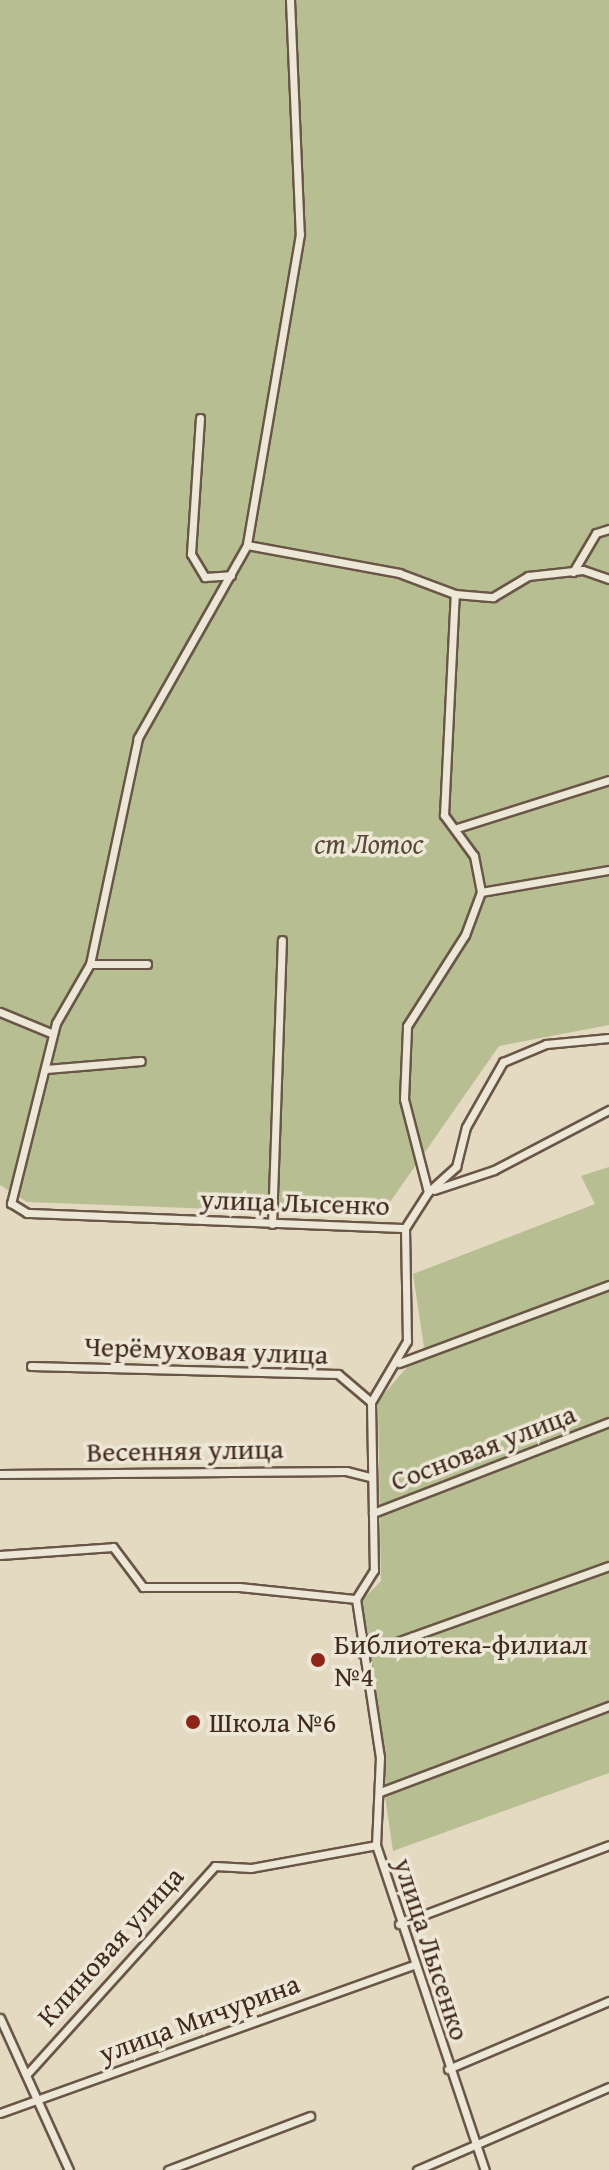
<!DOCTYPE html>
<meta charset="utf-8">
<style>
body{margin:0}
#map{position:relative;width:609px;height:2170px;overflow:hidden;background:#e4dac1;font-family:"Gentium Book Plus",serif}
div>[style]{position:absolute}
.green>*{inset:0;background:#b7be91}
.roads{filter:drop-shadow(2px 0 #6a5646) drop-shadow(-2px 0 #6a5646) drop-shadow(0 2px #6a5646) drop-shadow(0 -2px #6a5646)}
.street>*{height:7px;margin:-3.5px;padding:0 3.5px;transform-origin:3.5px;border-radius:3.5px;background:#ede7d7}
.dots>*{width:22px;height:22px;translate:-50% -50%;box-sizing:border-box;border:4px solid #ede7d7;border-radius:50%}
span{translate:-50% -50%;white-space:nowrap;text-align:center;line-height:1.15;-webkit-text-stroke:7px #ede7d7;paint-order:stroke}
.park-label{font-size:28px;color:#594834;font-style:italic}
.street-label{font-size:28px;color:#422a1d}
.poi-label{font-size:28px;color:#422a1d}
.left{translate:0 -50%;text-align:left}
</style>
<div id="map">
<div class="green">
<div style="clip-path:polygon(0 0,609px 0,609px 1025px,499px 1046px,381px 1215px,27px 1202px,0 1185px)"></div>
<div style="clip-path:polygon(609px 1167px,609px 1773px,393px 1851px,357px 1605px,381px 1581px,378px 1401px,424px 1347px,413px 1274px,595px 1204px,581px 1176px)"></div>
</div>
<div class="roads">
<div class="street">
<div style="left:290px;top:0;width:234px;rotate:87.6deg"></div>
<div style="left:300px;top:234px;width:315px;rotate:99.7deg"></div>
<div style="left:247px;top:545px;width:222px;rotate:119.5deg"></div>
<div style="left:138px;top:738px;width:231px;rotate:102deg"></div>
<div style="left:90px;top:964px;width:68px;rotate:120deg"></div>
<div style="left:56px;top:1023px;width:186px;rotate:104deg"></div>
<div style="left:11px;top:1203px;width:19px;rotate:32deg"></div>
<div style="left:27px;top:1213px;width:378px;rotate:2.3deg"></div>
<div style="left:405px;top:1228px;width:113px;rotate:89deg"></div>
<div style="left:407px;top:1341px;width:71px;rotate:120.5deg"></div>
<div style="left:371px;top:1402px;width:168px;rotate:89deg"></div>
<div style="left:374px;top:1570px;width:34px;rotate:122deg"></div>
<div style="left:356px;top:1599px;width:160px;rotate:81.4deg"></div>
<div style="left:380px;top:1757px;width:88px;rotate:92.6deg"></div>
<div style="left:376px;top:1845px;width:343px;rotate:71.5deg"></div>
<div style="left:200px;top:418px;width:136px;rotate:93.8deg"></div>
<div style="left:191px;top:554px;width:27px;rotate:59deg"></div>
<div style="left:205px;top:577px;width:26px;rotate:-4deg"></div>
<div style="left:247px;top:545px;width:155px;rotate:10.4deg"></div>
<div style="left:399px;top:573px;width:60px;rotate:20.6deg"></div>
<div style="left:455px;top:594px;width:38px;rotate:5deg"></div>
<div style="left:493px;top:597px;width:41px;rotate:-31deg"></div>
<div style="left:528px;top:576px;width:55px;rotate:-6.2deg"></div>
<div style="left:583px;top:570px;width:28px;rotate:19deg"></div>
<div style="left:573px;top:572px;width:45px;rotate:-59.5deg"></div>
<div style="left:596px;top:533px;width:14px;rotate:-17deg"></div>
<div style="left:457px;top:828px;width:159px;rotate:-17.5deg"></div>
<div style="left:481px;top:892px;width:130px;rotate:-9.8deg"></div>
<div style="left:90px;top:964px;width:57px"></div>
<div style="left:0;top:1012px;width:57px;rotate:22.5deg"></div>
<div style="left:46px;top:1069px;width:95px;rotate:-4.8deg"></div>
<div style="left:434px;top:1190px;width:63px;rotate:-18.4deg"></div>
<div style="left:494px;top:1170px;width:130px;rotate:-27.6deg"></div>
<div style="left:428px;top:1192px;width:38px;rotate:-42deg"></div>
<div style="left:456px;top:1167px;width:41px;rotate:-76deg"></div>
<div style="left:466px;top:1127px;width:75px;rotate:-60.4deg"></div>
<div style="left:503px;top:1062px;width:47px;rotate:-22.7deg"></div>
<div style="left:546px;top:1044px;width:63px;rotate:-5.4deg"></div>
<div style="left:272px;top:1224px;width:284px;rotate:-88deg"></div>
<div style="left:405px;top:1228px;width:43px;rotate:-57.4deg"></div>
<div style="left:428px;top:1192px;width:96px;rotate:-104.5deg"></div>
<div style="left:404px;top:1099px;width:73px;rotate:-87.6deg"></div>
<div style="left:407px;top:1026px;width:108px;rotate:-57.5deg"></div>
<div style="left:465px;top:935px;width:46px;rotate:-69.6deg"></div>
<div style="left:481px;top:892px;width:37px;rotate:-101deg"></div>
<div style="left:474px;top:856px;width:51px;rotate:-126.2deg"></div>
<div style="left:444px;top:815px;width:221px;rotate:-87.2deg"></div>
<div style="left:399px;top:1363px;width:224px;rotate:-20.4deg"></div>
<div style="left:31px;top:1366px;width:307px;rotate:1.5deg"></div>
<div style="left:338px;top:1374px;width:43px;rotate:40.3deg"></div>
<div style="left:0;top:1474px;width:346px;rotate:-0.5deg"></div>
<div style="left:346px;top:1471px;width:25px;rotate:14deg"></div>
<div style="left:373px;top:1513px;width:253px;rotate:-21.1deg"></div>
<div style="left:0;top:1555px;width:113px;rotate:-4deg"></div>
<div style="left:113px;top:1547px;width:50px;rotate:53.1deg"></div>
<div style="left:143px;top:1587px;width:96px"></div>
<div style="left:239px;top:1587px;width:118px;rotate:5.9deg"></div>
<div style="left:363px;top:1654px;width:261px;rotate:-19.7deg"></div>
<div style="left:380px;top:1792px;width:245px;rotate:-20.6deg"></div>
<div style="left:399px;top:1924px;width:224px;rotate:-20.6deg"></div>
<div style="left:0;top:2018px;width:167px;rotate:65.6deg"></div>
<div style="left:448px;top:2069px;width:175px;rotate:-22.9deg"></div>
<div style="left:27px;top:2074px;width:280px;rotate:-47.9deg"></div>
<div style="left:215px;top:1866px;width:36px;rotate:3deg"></div>
<div style="left:251px;top:1868px;width:127px;rotate:-10.4deg"></div>
<div style="left:0;top:2113px;width:439px;rotate:-19.7deg"></div>
<div style="left:168px;top:2170px;width:152px;rotate:-20.8deg"></div>
<div style="left:417px;top:2170px;width:209px;rotate:-23.4deg"></div>
</div>
</div>
<div class="dots">
<div style="left:318px;top:1660px;background:#8f2418"></div>
<div style="left:193px;top:1722px;background:#8f2418"></div>
</div>
<div class="park-label">
<span style="left:369px;top:843px">ст Лотос</span>
</div>
<div class="street-label">
<span style="left:295px;top:1202px;rotate:2deg">улица Лысенко</span>
<span style="left:206px;top:1350px;rotate:2deg">Черёмуховая улица</span>
<span style="left:483px;top:1447px;rotate:-21deg">Сосновая улица</span>
<span style="left:185px;top:1450px;rotate:-1deg">Весенняя улица</span>
<span style="left:110px;top:1946px;rotate:-48deg">Клиновая улица</span>
<span style="left:432px;top:1949px;rotate:72deg">улица Лысенко</span>
<span style="left:199px;top:2018px;rotate:-20deg">улица Мичурина</span>
</div>
<div class="poi-label">
<span class="left" style="left:334px;top:1660px">Библиотека-филиал<br>№4</span>
<span class="left" style="left:209px;top:1722px">Школа №6</span>
</div>
</div>
